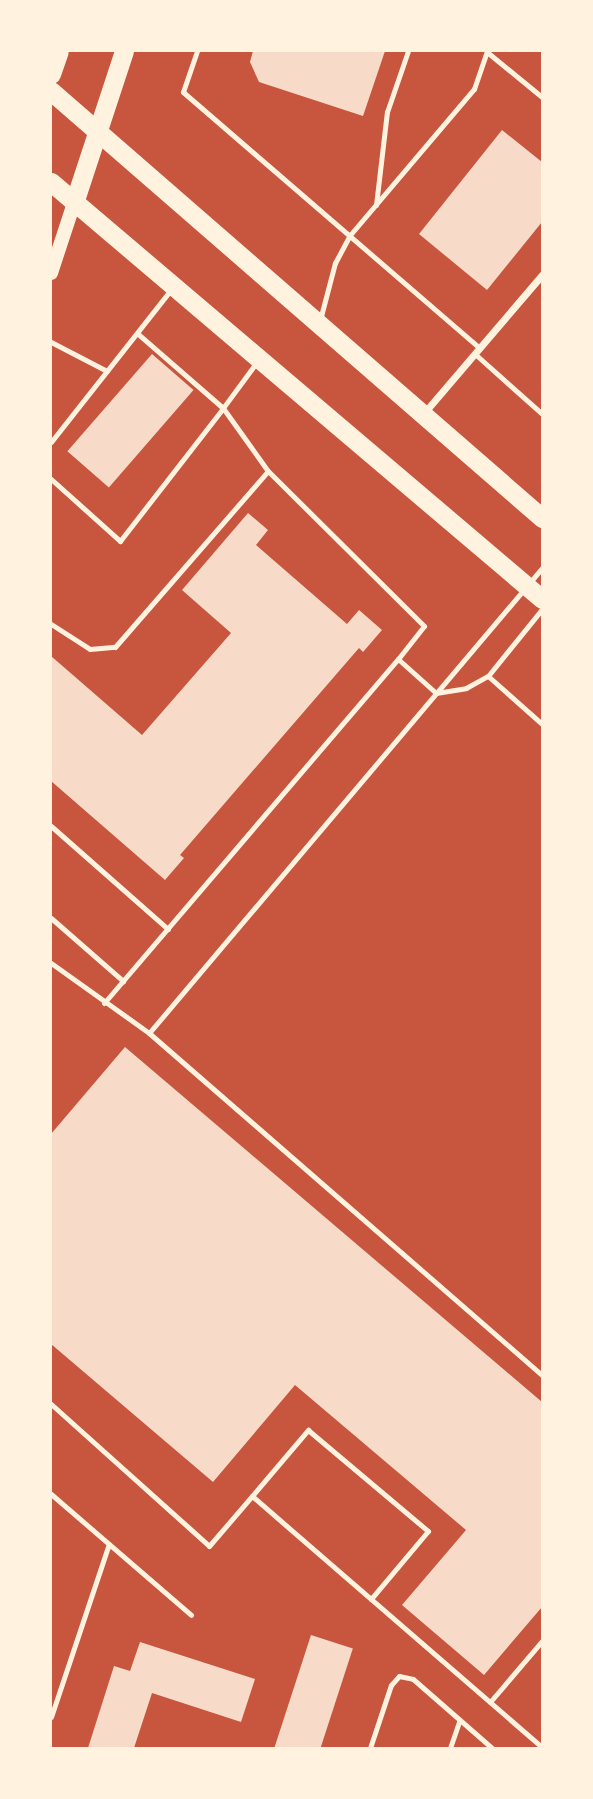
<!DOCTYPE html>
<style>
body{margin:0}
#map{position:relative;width:593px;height:1799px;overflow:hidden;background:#c8553d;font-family:Raleway,sans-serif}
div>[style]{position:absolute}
.building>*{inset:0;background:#f7dbc8;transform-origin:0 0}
.service>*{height:5px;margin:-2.5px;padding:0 2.5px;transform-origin:2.5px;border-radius:2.5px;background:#fff3e0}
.minor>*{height:7px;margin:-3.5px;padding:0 3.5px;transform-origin:3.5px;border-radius:3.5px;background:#fff3e0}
.secondary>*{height:14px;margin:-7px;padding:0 7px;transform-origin:7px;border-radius:7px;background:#fff3e0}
.trunk>*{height:19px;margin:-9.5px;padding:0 9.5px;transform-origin:9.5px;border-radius:9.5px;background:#fff3e0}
span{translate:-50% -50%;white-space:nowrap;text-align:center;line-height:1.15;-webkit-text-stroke:7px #fff3e0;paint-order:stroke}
.frame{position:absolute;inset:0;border:52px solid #fff3e0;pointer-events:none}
</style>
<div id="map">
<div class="building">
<div style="clip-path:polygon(253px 51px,385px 51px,363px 116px,259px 82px,250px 62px)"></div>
<div style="clip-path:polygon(502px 130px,542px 162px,542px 222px,487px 290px,419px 234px)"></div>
<div style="left:152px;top:354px;width:55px;height:129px;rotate:41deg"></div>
<div style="clip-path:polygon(248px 513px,268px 530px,256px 545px,347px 624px,359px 610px,382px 630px,363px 652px,359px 648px,180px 855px,184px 858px,165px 880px,51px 781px,51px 656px,142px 735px,231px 633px,182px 590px)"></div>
<div style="clip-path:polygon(125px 1047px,542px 1402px,542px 1607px,484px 1675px,402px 1605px,466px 1530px,295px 1385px,213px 1482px,51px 1344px,51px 1134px)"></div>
<div style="left:311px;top:1635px;width:44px;height:119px;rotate:18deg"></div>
<div style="clip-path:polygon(140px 1642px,255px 1679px,241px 1722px,152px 1693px,134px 1748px,88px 1748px,114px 1666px,130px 1671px)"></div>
</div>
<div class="service">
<div style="left:197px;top:51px;width:43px;rotate:108.9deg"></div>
<div style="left:183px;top:92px;width:392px;rotate:40.8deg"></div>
<div style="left:487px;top:52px;width:71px;rotate:39.3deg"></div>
<div style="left:376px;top:205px;width:94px;rotate:-83.3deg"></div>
<div style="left:387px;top:112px;width:65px;rotate:-71deg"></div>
<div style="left:320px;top:320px;width:59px;rotate:-75.3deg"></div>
<div style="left:335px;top:263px;width:32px;rotate:-62deg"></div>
<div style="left:350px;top:235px;width:192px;rotate:-49.7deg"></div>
<div style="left:474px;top:89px;width:40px;rotate:-71.1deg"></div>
<div style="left:51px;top:342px;width:63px;rotate:27.4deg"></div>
<div style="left:475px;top:354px;width:90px;rotate:41.8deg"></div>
<div style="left:256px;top:363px;width:56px;rotate:126.3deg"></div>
<div style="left:223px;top:408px;width:77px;rotate:54.5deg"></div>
<div style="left:268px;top:471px;width:220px;rotate:44.8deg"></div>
<div style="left:424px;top:626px;width:42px;rotate:128.2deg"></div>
<div style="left:51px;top:442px;width:192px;rotate:-51.8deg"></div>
<div style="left:51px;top:479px;width:93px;rotate:41.9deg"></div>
<div style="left:120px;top:541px;width:168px;rotate:-52.2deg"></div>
<div style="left:223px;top:408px;width:114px;rotate:-138.9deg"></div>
<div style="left:51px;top:624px;width:46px;rotate:32.7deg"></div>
<div style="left:90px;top:649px;width:25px;rotate:-5deg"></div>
<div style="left:115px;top:647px;width:233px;rotate:-49deg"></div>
<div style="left:488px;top:676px;width:72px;rotate:41.6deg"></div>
<div style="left:436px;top:693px;width:30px;rotate:-9deg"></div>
<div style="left:466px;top:688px;width:25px;rotate:-29deg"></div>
<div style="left:488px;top:676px;width:86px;rotate:-51.1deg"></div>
<div style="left:51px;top:826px;width:156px;rotate:41.4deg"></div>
<div style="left:51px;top:918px;width:96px;rotate:41.2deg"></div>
<div style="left:51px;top:963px;width:120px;rotate:35.5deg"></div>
<div style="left:149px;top:1033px;width:521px;rotate:41.03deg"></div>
<div style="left:104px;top:1003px;width:453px;rotate:-49.5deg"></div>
<div style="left:398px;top:659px;width:51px;rotate:41.8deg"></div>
<div style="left:149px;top:1033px;width:609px;rotate:-49.8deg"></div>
<div style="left:51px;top:1404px;width:212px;rotate:41.9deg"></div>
<div style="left:209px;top:1546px;width:66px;rotate:-49.3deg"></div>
<div style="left:252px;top:1496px;width:384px;rotate:40.9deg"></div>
<div style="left:51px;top:1494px;width:185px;rotate:40.8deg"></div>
<div style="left:252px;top:1496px;width:87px;rotate:-49.7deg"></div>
<div style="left:308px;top:1430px;width:157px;rotate:40.1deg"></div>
<div style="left:428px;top:1531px;width:89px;rotate:130deg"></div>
<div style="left:490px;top:1702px;width:80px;rotate:-49.6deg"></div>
<div style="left:51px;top:1717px;width:182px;rotate:-71.5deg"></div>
<div style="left:370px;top:1748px;width:66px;rotate:-71.6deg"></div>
<div style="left:391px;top:1685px;width:12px;rotate:-48deg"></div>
<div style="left:399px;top:1676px;width:14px;rotate:12deg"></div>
<div style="left:413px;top:1679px;width:105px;rotate:41.1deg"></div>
<div style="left:450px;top:1748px;width:28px;rotate:-71deg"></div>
</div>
<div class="minor">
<div style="left:424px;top:413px;width:182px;rotate:-49.5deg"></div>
</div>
<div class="secondary">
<div style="left:51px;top:273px;width:74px;rotate:-71.8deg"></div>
</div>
<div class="trunk">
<div style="left:51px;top:74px;width:24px;rotate:-71deg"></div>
<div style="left:51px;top:91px;width:651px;rotate:41.01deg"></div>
<div style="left:51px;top:182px;width:644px;rotate:40.34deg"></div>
<div style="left:74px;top:203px;width:160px;rotate:-71.8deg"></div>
</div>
<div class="frame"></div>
</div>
